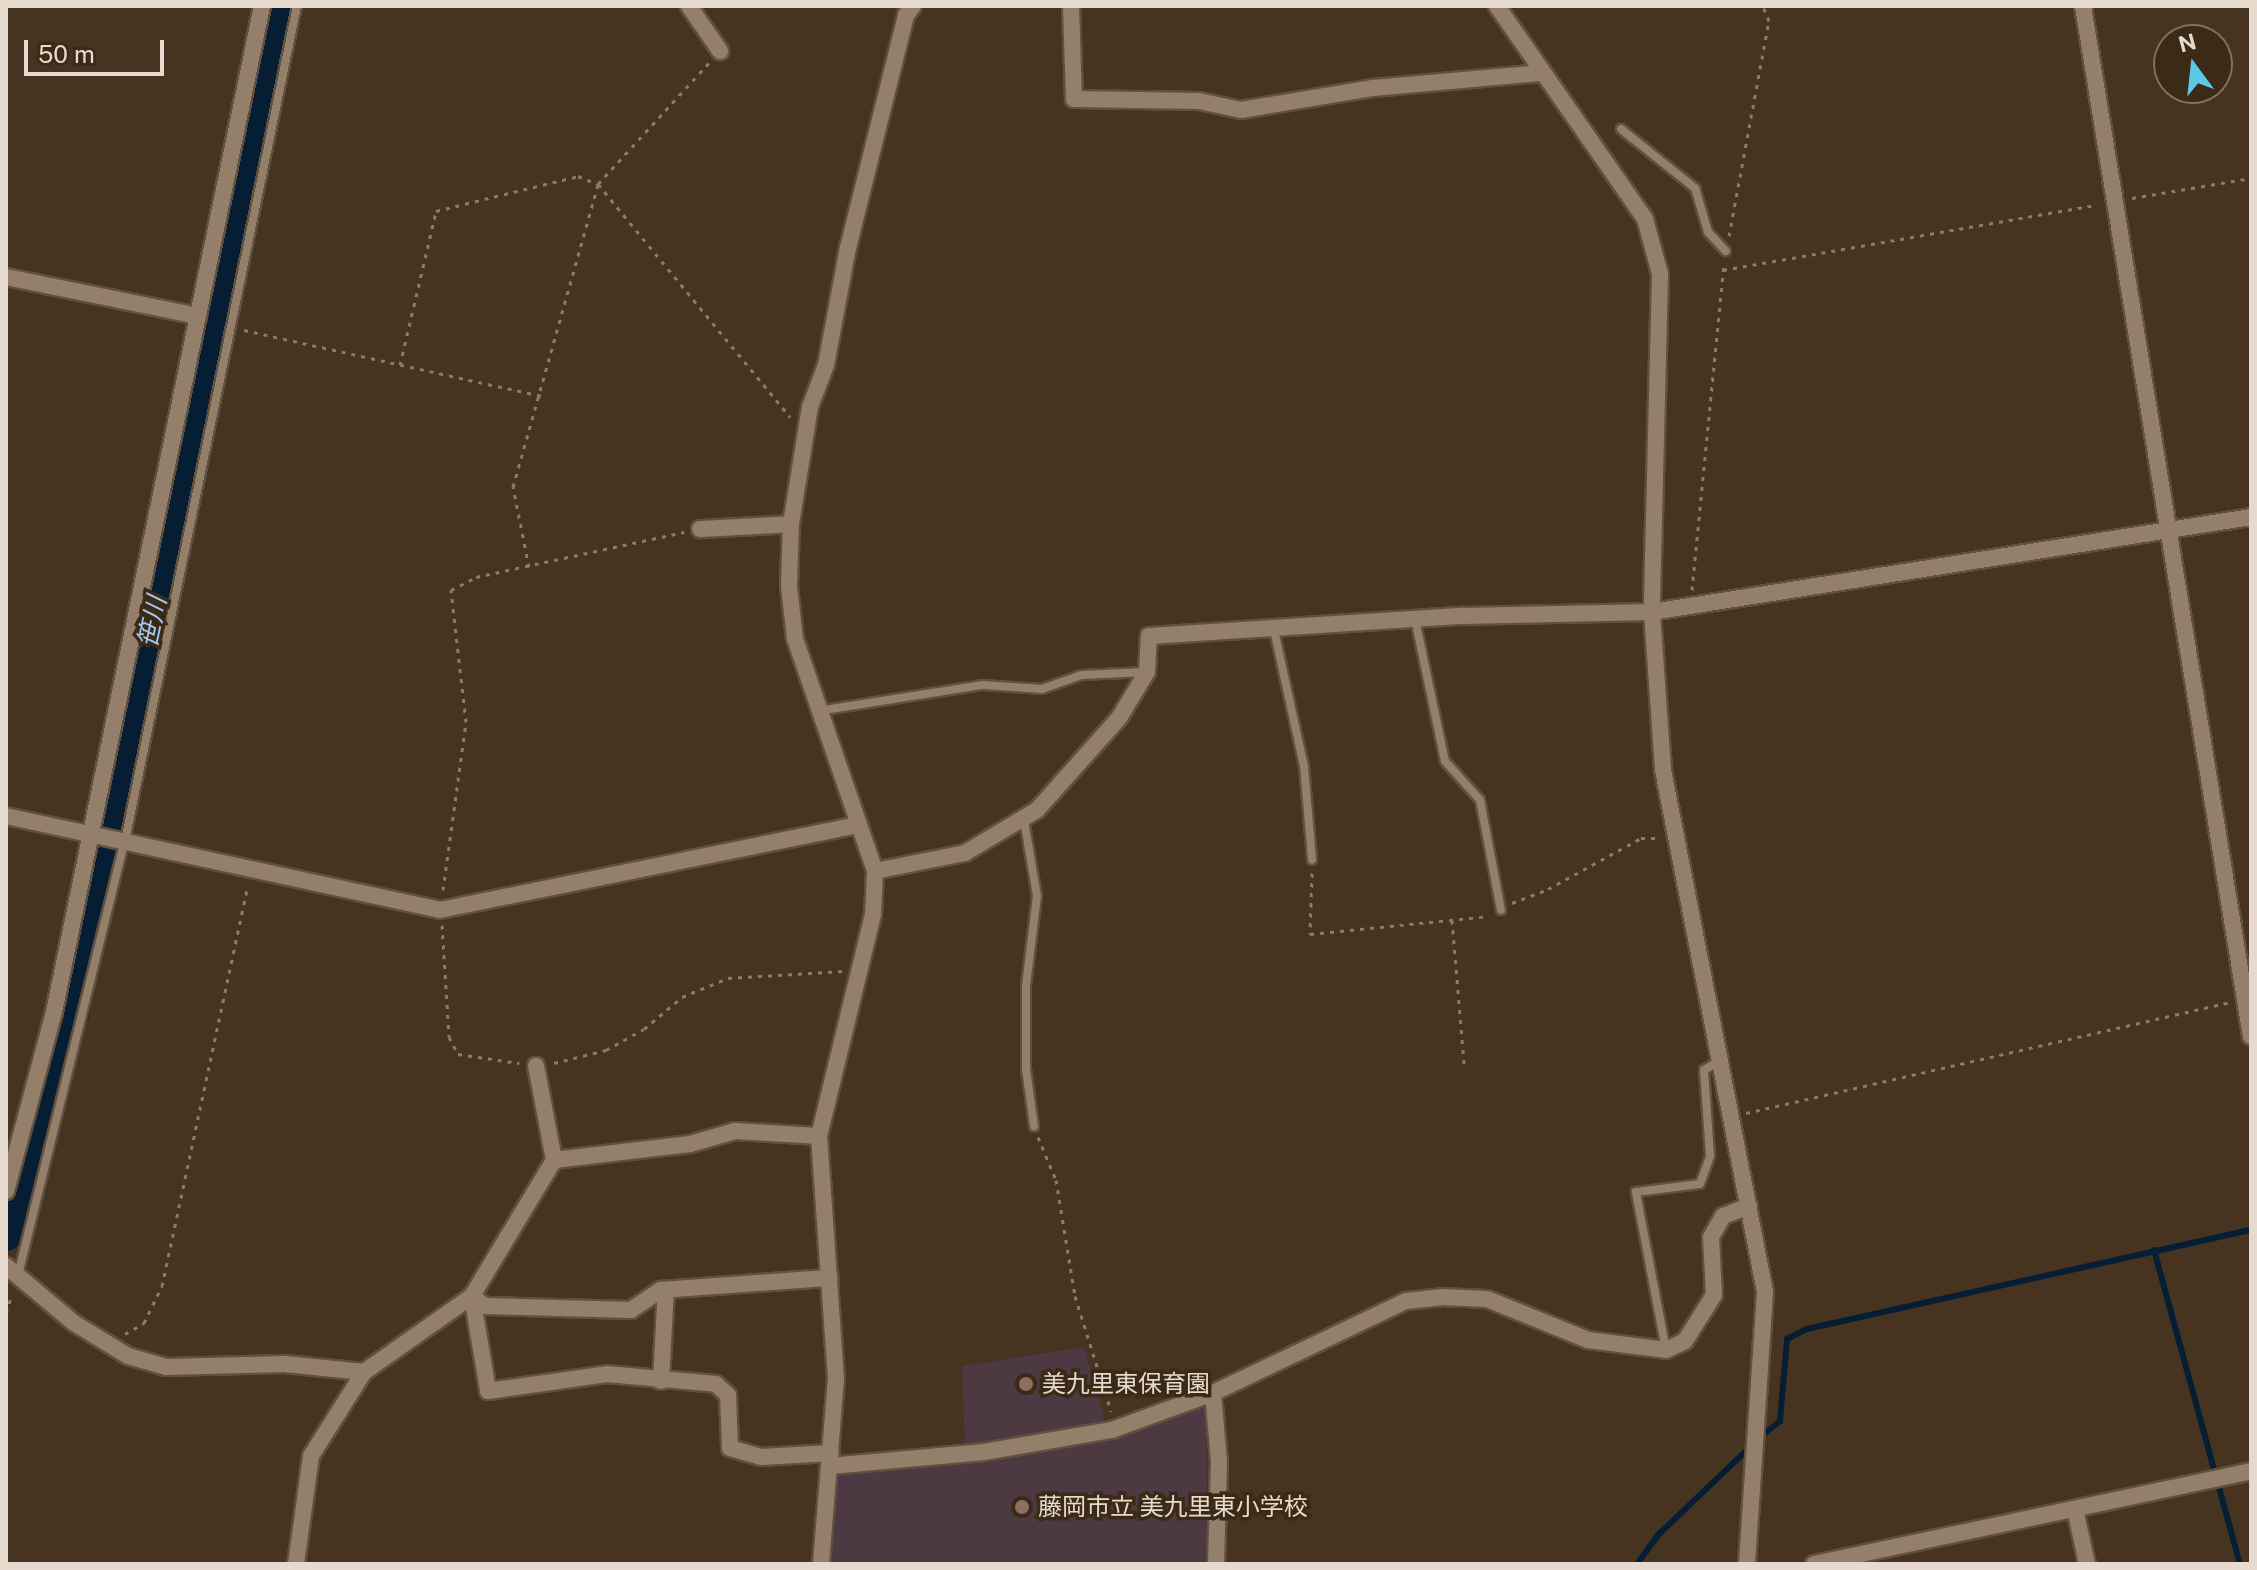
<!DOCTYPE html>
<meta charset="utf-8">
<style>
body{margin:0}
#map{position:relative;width:2257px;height:1570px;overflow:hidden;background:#463420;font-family:"Public Sans","Noto Sans JP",sans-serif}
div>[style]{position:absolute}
.education>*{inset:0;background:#4c3942}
.stream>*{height:6px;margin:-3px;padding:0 3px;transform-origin:3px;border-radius:3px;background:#051e34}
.river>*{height:34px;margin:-17px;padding:0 17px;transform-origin:17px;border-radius:17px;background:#051e34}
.path>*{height:3px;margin-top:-1.5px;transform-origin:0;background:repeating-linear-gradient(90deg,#8a7b6a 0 4px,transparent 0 10px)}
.roads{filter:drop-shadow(2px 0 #60503f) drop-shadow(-2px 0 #60503f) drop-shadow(0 2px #60503f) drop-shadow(0 -2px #60503f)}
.lane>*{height:8px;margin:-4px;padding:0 4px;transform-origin:4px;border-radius:4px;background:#947f6a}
.street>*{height:16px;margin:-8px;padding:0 8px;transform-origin:8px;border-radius:8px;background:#947f6a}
.dots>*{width:22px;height:22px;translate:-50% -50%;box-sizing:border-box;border:4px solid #3b2a16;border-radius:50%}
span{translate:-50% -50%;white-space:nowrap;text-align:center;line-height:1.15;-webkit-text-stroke:7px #3b2a16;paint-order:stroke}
.poi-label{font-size:24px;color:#e6dace}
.left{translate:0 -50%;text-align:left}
.water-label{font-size:26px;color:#a1c9f1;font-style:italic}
.frame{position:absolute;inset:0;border:8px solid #e6dace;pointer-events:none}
.north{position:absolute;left:2153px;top:24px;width:80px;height:80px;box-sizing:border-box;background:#3b2a16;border:2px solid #7f7060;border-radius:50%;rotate:345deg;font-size:22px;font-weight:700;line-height:32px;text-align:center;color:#e6dace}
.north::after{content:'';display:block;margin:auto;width:28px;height:36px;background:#5bc8e7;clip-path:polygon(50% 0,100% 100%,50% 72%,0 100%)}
.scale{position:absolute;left:24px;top:40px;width:140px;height:36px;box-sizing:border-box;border:4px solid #e6dace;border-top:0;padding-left:10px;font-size:24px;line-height:28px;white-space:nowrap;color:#e6dace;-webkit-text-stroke:6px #3b2a16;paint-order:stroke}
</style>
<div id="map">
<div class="education">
<div style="clip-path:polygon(1084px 1347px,1106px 1425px,965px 1449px,962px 1366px)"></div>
<div style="clip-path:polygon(1199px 1405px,1206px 1410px,1208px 1564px,829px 1564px,836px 1477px,843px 1470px,974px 1460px)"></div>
</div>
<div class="stream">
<div style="left:2154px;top:1250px;width:326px;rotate:74.7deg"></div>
<div style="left:1759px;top:1438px;width:27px;rotate:-39deg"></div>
<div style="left:1780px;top:1421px;width:82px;rotate:-85.1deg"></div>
<div style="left:1787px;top:1339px;width:22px;rotate:-27deg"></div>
<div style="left:1807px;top:1329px;width:455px;rotate:-12.6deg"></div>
<div style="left:1637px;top:1564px;width:36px;rotate:-54deg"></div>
<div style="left:1658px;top:1535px;width:129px;rotate:-43.7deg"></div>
</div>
<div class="river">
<div style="left:6px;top:1234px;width:231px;rotate:-73.4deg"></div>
<div style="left:72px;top:1013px;width:1028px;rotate:-78.44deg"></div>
</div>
<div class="path">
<div style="left:2132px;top:198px;width:121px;rotate:-9.5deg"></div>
<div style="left:1729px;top:236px;width:219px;rotate:-79.5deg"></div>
<div style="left:1769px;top:21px;width:16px;rotate:-112deg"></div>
<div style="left:1723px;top:270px;width:380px;rotate:-9.9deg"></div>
<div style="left:244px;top:330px;width:304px;rotate:12.5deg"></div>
<div style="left:400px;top:365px;width:158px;rotate:-76.8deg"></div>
<div style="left:436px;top:211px;width:146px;rotate:-13.8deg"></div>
<div style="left:578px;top:176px;width:22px;rotate:22deg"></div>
<div style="left:598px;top:184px;width:302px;rotate:50.5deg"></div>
<div style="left:529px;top:567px;width:82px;rotate:-101.3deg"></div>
<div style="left:513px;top:487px;width:315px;rotate:-74.3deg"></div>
<div style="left:598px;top:184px;width:164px;rotate:-47.5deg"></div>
<div style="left:1692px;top:590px;width:329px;rotate:-84.4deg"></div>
<div style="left:1312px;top:873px;width:61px;rotate:91.9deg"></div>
<div style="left:1310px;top:934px;width:180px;rotate:-5.7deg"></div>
<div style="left:443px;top:890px;width:170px;rotate:-82.2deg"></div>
<div style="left:466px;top:722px;width:133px;rotate:-96.5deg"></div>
<div style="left:451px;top:590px;width:28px;rotate:-27deg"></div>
<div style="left:476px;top:577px;width:213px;rotate:-12.2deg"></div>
<div style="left:1512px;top:903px;width:39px;rotate:-21deg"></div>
<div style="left:1548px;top:889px;width:106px;rotate:-28.7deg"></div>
<div style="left:1641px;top:838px;width:20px"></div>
<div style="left:1452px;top:920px;width:144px;rotate:85.2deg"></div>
<div style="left:442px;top:925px;width:112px;rotate:86.4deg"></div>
<div style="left:449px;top:1037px;width:19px;rotate:62deg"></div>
<div style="left:458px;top:1054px;width:62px;rotate:8.4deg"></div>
<div style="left:554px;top:1063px;width:54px;rotate:-14deg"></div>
<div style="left:606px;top:1050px;width:43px;rotate:-28.9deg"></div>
<div style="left:644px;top:1029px;width:50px;rotate:-40.1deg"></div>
<div style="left:682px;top:997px;width:50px;rotate:-22.4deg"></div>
<div style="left:728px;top:978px;width:115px;rotate:-3.5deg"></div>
<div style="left:1746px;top:1113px;width:497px;rotate:-12.9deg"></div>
<div style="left:1038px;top:1137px;width:47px;rotate:67.3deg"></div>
<div style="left:1056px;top:1180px;width:118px;rotate:80.7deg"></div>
<div style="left:1075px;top:1296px;width:121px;rotate:72.6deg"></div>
<div style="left:6px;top:1313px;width:19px;rotate:-72deg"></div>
<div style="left:125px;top:1334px;width:22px;rotate:-30deg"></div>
<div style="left:144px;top:1323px;width:41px;rotate:-64.1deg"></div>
<div style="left:162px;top:1286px;width:409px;rotate:-77.9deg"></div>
</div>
<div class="roads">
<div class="lane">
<div style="left:1621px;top:129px;width:95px;rotate:38.6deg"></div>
<div style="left:1695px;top:188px;width:46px;rotate:73.5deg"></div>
<div style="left:1708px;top:232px;width:26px;rotate:47deg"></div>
<div style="left:1415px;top:619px;width:145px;rotate:78.1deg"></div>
<div style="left:1445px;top:761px;width:52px;rotate:48.1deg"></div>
<div style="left:1480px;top:800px;width:112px;rotate:79.2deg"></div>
<div style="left:1274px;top:630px;width:139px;rotate:77.6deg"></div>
<div style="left:1304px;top:766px;width:94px;rotate:85.1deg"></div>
<div style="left:818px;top:711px;width:167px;rotate:-9deg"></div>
<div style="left:983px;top:685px;width:59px;rotate:3.9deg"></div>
<div style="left:1042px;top:689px;width:41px;rotate:-19.7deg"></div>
<div style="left:1081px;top:675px;width:66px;rotate:-2.6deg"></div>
<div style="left:1024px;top:820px;width:77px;rotate:80.3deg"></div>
<div style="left:1037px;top:896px;width:91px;rotate:97deg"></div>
<div style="left:1026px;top:986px;width:83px;rotate:90deg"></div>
<div style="left:1026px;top:1069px;width:58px;rotate:82deg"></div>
<div style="left:18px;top:1275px;width:447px;rotate:-76.2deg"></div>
<div style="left:125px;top:841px;width:853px;rotate:-78.36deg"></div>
<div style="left:1666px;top:1350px;width:161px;rotate:-100.8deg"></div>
<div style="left:1636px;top:1192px;width:64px;rotate:-7.1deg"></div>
<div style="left:1700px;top:1184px;width:30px;rotate:-70deg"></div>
<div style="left:1710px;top:1156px;width:86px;rotate:-94deg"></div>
<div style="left:1704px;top:1070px;width:21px;rotate:-31deg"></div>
</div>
<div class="street">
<div style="left:689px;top:6px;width:55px;rotate:55.4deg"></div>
<div style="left:1071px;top:6px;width:93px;rotate:88.2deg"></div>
<div style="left:1074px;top:99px;width:125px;rotate:0.9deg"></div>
<div style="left:1199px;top:101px;width:43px;rotate:12.1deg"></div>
<div style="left:1241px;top:110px;width:134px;rotate:-9.5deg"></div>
<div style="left:1373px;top:88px;width:170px;rotate:-5.1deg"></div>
<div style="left:1497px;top:6px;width:259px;rotate:55.2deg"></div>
<div style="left:1645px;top:219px;width:57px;rotate:74.7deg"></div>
<div style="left:1660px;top:274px;width:338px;rotate:91.4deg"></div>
<div style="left:1652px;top:612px;width:158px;rotate:86deg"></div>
<div style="left:1663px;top:770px;width:532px;rotate:78.94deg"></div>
<div style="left:1765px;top:1292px;width:273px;rotate:93.8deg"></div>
<div style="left:2083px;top:6px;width:1044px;rotate:80.74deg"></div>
<div style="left:6px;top:277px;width:196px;rotate:11.5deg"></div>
<div style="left:700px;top:529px;width:91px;rotate:-3.1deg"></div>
<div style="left:6px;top:816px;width:444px;rotate:12.2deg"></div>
<div style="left:440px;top:910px;width:427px;rotate:-11.5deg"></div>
<div style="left:875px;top:871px;width:92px;rotate:-11.3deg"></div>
<div style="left:965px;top:853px;width:84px;rotate:-30.8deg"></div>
<div style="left:1037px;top:810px;width:123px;rotate:-48.3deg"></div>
<div style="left:1119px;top:718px;width:54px;rotate:-58.7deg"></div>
<div style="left:1147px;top:672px;width:36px;rotate:-87deg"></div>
<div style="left:1149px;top:636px;width:314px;rotate:-3.7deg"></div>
<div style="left:1462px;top:616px;width:190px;rotate:-1.2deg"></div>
<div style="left:1652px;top:612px;width:606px;rotate:-9.01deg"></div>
<div style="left:554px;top:1160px;width:137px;rotate:-6.7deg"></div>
<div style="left:690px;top:1144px;width:47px;rotate:-16.1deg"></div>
<div style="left:735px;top:1131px;width:84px;rotate:3.4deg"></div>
<div style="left:6px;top:1191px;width:185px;rotate:-75deg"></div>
<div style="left:54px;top:1012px;width:1027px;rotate:-78.32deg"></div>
<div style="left:6px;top:1266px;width:89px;rotate:40deg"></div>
<div style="left:74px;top:1323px;width:63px;rotate:31.4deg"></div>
<div style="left:128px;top:1356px;width:40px;rotate:16deg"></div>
<div style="left:166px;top:1367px;width:119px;rotate:-1.4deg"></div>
<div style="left:285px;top:1364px;width:79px;rotate:5.8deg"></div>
<div style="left:472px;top:1296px;width:96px;rotate:80.4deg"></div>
<div style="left:488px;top:1391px;width:120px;rotate:-8.1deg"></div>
<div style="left:607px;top:1374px;width:109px;rotate:5.2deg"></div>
<div style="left:716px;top:1384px;width:16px;rotate:43deg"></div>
<div style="left:728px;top:1395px;width:53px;rotate:87.8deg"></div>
<div style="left:730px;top:1448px;width:32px;rotate:16deg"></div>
<div style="left:761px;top:1457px;width:70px;rotate:-3.3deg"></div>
<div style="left:472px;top:1296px;width:16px;rotate:38deg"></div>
<div style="left:485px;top:1306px;width:146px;rotate:1.6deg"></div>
<div style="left:631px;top:1310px;width:36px;rotate:-34deg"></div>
<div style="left:661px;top:1290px;width:169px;rotate:-4.1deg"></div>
<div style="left:661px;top:1381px;width:91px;rotate:-86.9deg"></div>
<div style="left:1213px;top:1393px;width:214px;rotate:-25.5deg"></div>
<div style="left:1406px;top:1301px;width:36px;rotate:-6deg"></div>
<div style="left:1442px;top:1297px;width:45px;rotate:2.5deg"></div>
<div style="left:1487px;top:1299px;width:109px;rotate:22.1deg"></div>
<div style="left:1588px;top:1340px;width:79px;rotate:7.3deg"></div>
<div style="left:1666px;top:1350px;width:21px;rotate:-25deg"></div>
<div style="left:1685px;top:1341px;width:54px;rotate:-57.8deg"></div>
<div style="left:1714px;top:1295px;width:58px;rotate:-93deg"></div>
<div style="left:1711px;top:1237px;width:24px;rotate:-60deg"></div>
<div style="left:1723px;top:1216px;width:28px;rotate:-21deg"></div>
<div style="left:830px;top:1466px;width:155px;rotate:-5.2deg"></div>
<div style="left:984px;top:1452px;width:130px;rotate:-9.8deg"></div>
<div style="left:1112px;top:1430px;width:108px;rotate:-20.1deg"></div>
<div style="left:1213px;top:1393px;width:69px;rotate:85deg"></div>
<div style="left:1219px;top:1462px;width:102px;rotate:91.7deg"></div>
<div style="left:2075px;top:1509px;width:56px;rotate:77.7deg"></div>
<div style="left:296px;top:1564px;width:109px;rotate:-82.1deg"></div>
<div style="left:311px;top:1456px;width:99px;rotate:-57.8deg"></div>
<div style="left:364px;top:1372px;width:132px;rotate:-35.1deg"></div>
<div style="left:472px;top:1296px;width:159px;rotate:-58.9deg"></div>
<div style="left:554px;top:1160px;width:96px;rotate:-100.8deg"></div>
<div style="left:821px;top:1564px;width:186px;rotate:-85.4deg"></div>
<div style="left:836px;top:1379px;width:244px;rotate:-94deg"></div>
<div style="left:819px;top:1136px;width:228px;rotate:-76.3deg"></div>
<div style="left:873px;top:915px;width:44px;rotate:-87.4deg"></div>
<div style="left:875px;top:871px;width:245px;rotate:-109deg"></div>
<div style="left:795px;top:639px;width:53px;rotate:-96.5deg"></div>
<div style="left:789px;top:586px;width:62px;rotate:-88.2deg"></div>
<div style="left:791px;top:524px;width:119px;rotate:-80.8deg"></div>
<div style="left:810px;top:407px;width:45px;rotate:-69.1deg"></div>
<div style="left:826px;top:365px;width:119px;rotate:-79.4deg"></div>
<div style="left:848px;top:248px;width:240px;rotate:-76deg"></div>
<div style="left:906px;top:15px;width:11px;rotate:-52deg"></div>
<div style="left:1814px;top:1564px;width:447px;rotate:-12deg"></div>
</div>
</div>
<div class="dots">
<div style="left:1026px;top:1384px;background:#8d6e63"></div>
<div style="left:1022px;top:1507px;background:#8d6e63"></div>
</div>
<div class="poi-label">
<span class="left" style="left:1042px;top:1384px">美九里東保育園</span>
<span class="left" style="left:1038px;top:1507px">藤岡市立 美九里東小学校</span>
</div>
<div class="water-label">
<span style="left:152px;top:622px;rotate:-78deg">笹川</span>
</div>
<div class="frame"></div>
<div class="north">N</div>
<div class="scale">50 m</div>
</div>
